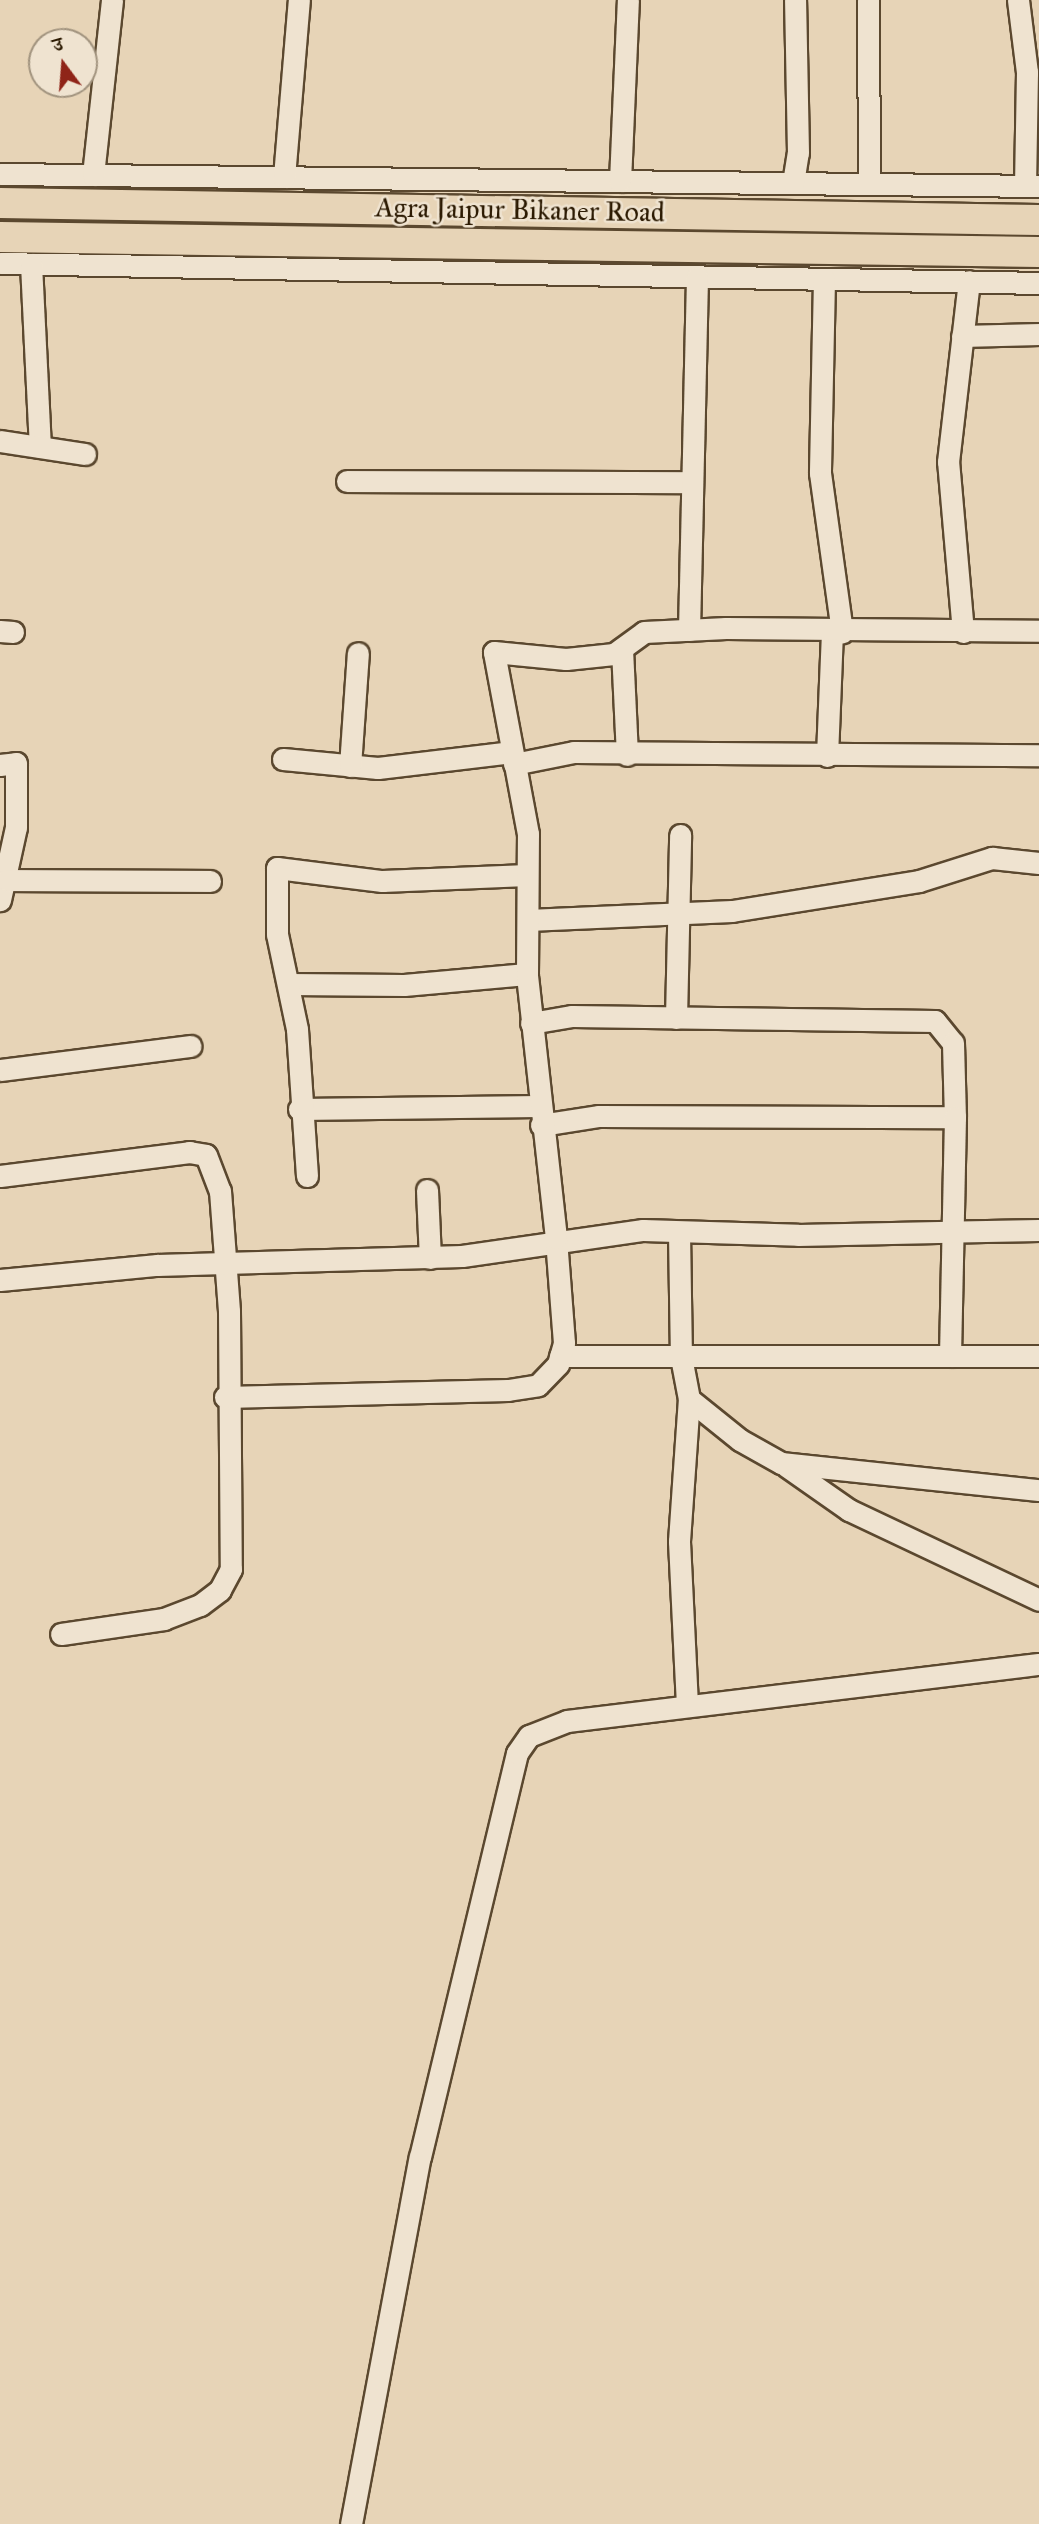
<!DOCTYPE html>
<meta charset="utf-8">
<style>
body{margin:0}
#map{position:relative;width:1039px;height:2524px;overflow:hidden;background:#e7d4b7;font-family:"IM FELL Great Primer","Noto Serif Devanagari",serif}
div>[style]{position:absolute}
.roads{filter:drop-shadow(2px 0 #5b482f) drop-shadow(-2px 0 #5b482f) drop-shadow(0 2px #5b482f) drop-shadow(0 -2px #5b482f)}
.minor>*{height:21px;margin:-10.5px;padding:0 10.5px;transform-origin:10.5px;border-radius:10.5px;background:#efe3d0}
.highway>*{height:30px;margin:-15px;padding:0 15px;transform-origin:15px;border-radius:15px;background:#e7d4b7}
span{translate:-50% -50%;white-space:nowrap;text-align:center;line-height:1.15;-webkit-text-stroke:5px #efe3d0;paint-order:stroke}
.street-label{font-size:28px;color:#2c1a02}
.north{position:absolute;left:28px;top:28px;width:70px;height:70px;box-sizing:border-box;background:#efe3d0;border:2px solid #a1937e;border-radius:50%;rotate:344deg;font-size:19px;font-weight:700;line-height:28px;text-align:center;color:#2c1a02}
.north::after{content:'';display:block;margin:auto;width:24px;height:32px;background:#8f2418;clip-path:polygon(50% 0,100% 100%,50% 72%,0 100%)}
</style>
<div id="map">
<div class="roads">
<div class="minor">
<div style="left:868px;top:0;width:184px;rotate:89.7deg"></div>
<div style="left:1018px;top:0;width:73px;rotate:82.9deg"></div>
<div style="left:1027px;top:72px;width:114px;rotate:91deg"></div>
<div style="left:0;top:174px;width:1039px;rotate:0.66deg"></div>
<div style="left:93px;top:175px;width:176px;rotate:-83.8deg"></div>
<div style="left:284px;top:177px;width:178px;rotate:-85.2deg"></div>
<div style="left:620px;top:181px;width:181px;rotate:-87.5deg"></div>
<div style="left:793px;top:183px;width:30px;rotate:-81deg"></div>
<div style="left:798px;top:153px;width:153px;rotate:-91.1deg"></div>
<div style="left:0;top:263px;width:1039px;rotate:1.1deg"></div>
<div style="left:31px;top:264px;width:183px;rotate:87.2deg"></div>
<div style="left:824px;top:279px;width:194px;rotate:91.2deg"></div>
<div style="left:820px;top:473px;width:161px;rotate:82.1deg"></div>
<div style="left:962px;top:336px;width:77px;rotate:-1.5deg"></div>
<div style="left:0;top:441px;width:86px;rotate:8.7deg"></div>
<div style="left:347px;top:481px;width:345px;rotate:0.2deg"></div>
<div style="left:689px;top:630px;width:353px;rotate:-88.7deg"></div>
<div style="left:0;top:631px;width:13px;rotate:4deg"></div>
<div style="left:963px;top:632px;width:171px;rotate:-95deg"></div>
<div style="left:948px;top:462px;width:182px;rotate:-83.4deg"></div>
<div style="left:622px;top:649px;width:106px;rotate:87.3deg"></div>
<div style="left:827px;top:756px;width:124px;rotate:-87.7deg"></div>
<div style="left:283px;top:759px;width:95px;rotate:5.4deg"></div>
<div style="left:378px;top:768px;width:135px;rotate:-6.8deg"></div>
<div style="left:514px;top:764px;width:61px;rotate:-11.3deg"></div>
<div style="left:574px;top:752px;width:465px;rotate:0.4deg"></div>
<div style="left:0;top:765px;width:16px;rotate:-7deg"></div>
<div style="left:16px;top:763px;width:64px;rotate:90deg"></div>
<div style="left:16px;top:827px;width:75px;rotate:102.4deg"></div>
<div style="left:350px;top:766px;width:113px;rotate:-86deg"></div>
<div style="left:7px;top:880px;width:203px;rotate:0.3deg"></div>
<div style="left:528px;top:920px;width:204px;rotate:-2.5deg"></div>
<div style="left:732px;top:911px;width:189px;rotate:-9.1deg"></div>
<div style="left:919px;top:881px;width:77px;rotate:-17.5deg"></div>
<div style="left:992px;top:858px;width:47px;rotate:6.1deg"></div>
<div style="left:288px;top:984px;width:116px;rotate:0.5deg"></div>
<div style="left:404px;top:985px;width:123px;rotate:-5.1deg"></div>
<div style="left:676px;top:1018px;width:183px;rotate:-88.7deg"></div>
<div style="left:531px;top:1023px;width:42px;rotate:-9.7deg"></div>
<div style="left:572px;top:1016px;width:363px;rotate:0.8deg"></div>
<div style="left:935px;top:1021px;width:28px;rotate:51deg"></div>
<div style="left:953px;top:1043px;width:74px;rotate:88.5deg"></div>
<div style="left:0;top:1070px;width:192px;rotate:-7.2deg"></div>
<div style="left:299px;top:1109px;width:240px;rotate:-0.7deg"></div>
<div style="left:541px;top:1125px;width:59px;rotate:-8.8deg"></div>
<div style="left:599px;top:1116px;width:356px;rotate:0.2deg"></div>
<div style="left:955px;top:1117px;width:239px;rotate:91.2deg"></div>
<div style="left:0;top:1176px;width:191px;rotate:-7.2deg"></div>
<div style="left:189px;top:1152px;width:17px;rotate:10deg"></div>
<div style="left:206px;top:1155px;width:39px;rotate:69deg"></div>
<div style="left:220px;top:1191px;width:120px;rotate:85.7deg"></div>
<div style="left:229px;top:1311px;width:258px;rotate:89.6deg"></div>
<div style="left:231px;top:1569px;width:24px;rotate:118deg"></div>
<div style="left:220px;top:1590px;width:25px;rotate:143deg"></div>
<div style="left:200px;top:1605px;width:39px;rotate:159deg"></div>
<div style="left:164px;top:1619px;width:104px;rotate:171.7deg"></div>
<div style="left:307px;top:1176px;width:147px;rotate:-93.9deg"></div>
<div style="left:297px;top:1029px;width:97px;rotate:-101.9deg"></div>
<div style="left:277px;top:934px;width:66px;rotate:-90deg"></div>
<div style="left:277px;top:868px;width:106px;rotate:7.1deg"></div>
<div style="left:382px;top:881px;width:145px;rotate:-2.4deg"></div>
<div style="left:427px;top:1190px;width:68px;rotate:87.5deg"></div>
<div style="left:679px;top:1232px;width:125px;rotate:89.1deg"></div>
<div style="left:681px;top:1357px;width:43px;rotate:79.2deg"></div>
<div style="left:689px;top:1399px;width:65px;rotate:38.8deg"></div>
<div style="left:740px;top:1440px;width:47px;rotate:29.3deg"></div>
<div style="left:781px;top:1463px;width:259px;rotate:6deg"></div>
<div style="left:0;top:1280px;width:158px;rotate:-5.5deg"></div>
<div style="left:157px;top:1265px;width:305px;rotate:-1.7deg"></div>
<div style="left:462px;top:1256px;width:183px;rotate:-8.2deg"></div>
<div style="left:643px;top:1230px;width:155px;rotate:1.8deg"></div>
<div style="left:798px;top:1235px;width:241px;rotate:-1.2deg"></div>
<div style="left:560px;top:1356px;width:479px"></div>
<div style="left:225px;top:1397px;width:283px;rotate:-1.4deg"></div>
<div style="left:508px;top:1390px;width:30px;rotate:-9deg"></div>
<div style="left:538px;top:1385px;width:29px;rotate:-46deg"></div>
<div style="left:558px;top:1364px;width:22px;rotate:-74deg"></div>
<div style="left:564px;top:1343px;width:105px;rotate:-94.4deg"></div>
<div style="left:556px;top:1238px;width:266px;rotate:-96.3deg"></div>
<div style="left:527px;top:974px;width:140px;rotate:-89.6deg"></div>
<div style="left:528px;top:834px;width:185px;rotate:-100.6deg"></div>
<div style="left:494px;top:652px;width:72px;rotate:5.6deg"></div>
<div style="left:566px;top:659px;width:48px;rotate:-5.9deg"></div>
<div style="left:614px;top:654px;width:37px;rotate:-36deg"></div>
<div style="left:644px;top:632px;width:82px;rotate:-2.8deg"></div>
<div style="left:726px;top:628px;width:313px;rotate:0.5deg"></div>
<div style="left:786px;top:1466px;width:77px;rotate:34.9deg"></div>
<div style="left:849px;top:1510px;width:210px;rotate:25.3deg"></div>
<div style="left:687px;top:1705px;width:164px;rotate:-92.8deg"></div>
<div style="left:679px;top:1541px;width:142px;rotate:-86deg"></div>
<div style="left:351px;top:2524px;width:373px;rotate:-79.4deg"></div>
<div style="left:420px;top:2157px;width:415px;rotate:-76.5deg"></div>
<div style="left:517px;top:1753px;width:21px;rotate:-55deg"></div>
<div style="left:529px;top:1736px;width:41px;rotate:-21.5deg"></div>
<div style="left:567px;top:1721px;width:475px;rotate:-6.9deg"></div>
</div>
<div class="highway">
<div style="left:0;top:203px;width:1039px;rotate:0.94deg"></div>
<div style="left:0;top:237px;width:1039px;rotate:0.83deg"></div>
</div>
</div>
<div class="street-label">
<span style="left:520px;top:210px;rotate:1deg">Agra Jaipur Bikaner Road</span>
</div>
<div class="north">उ</div>
</div>
